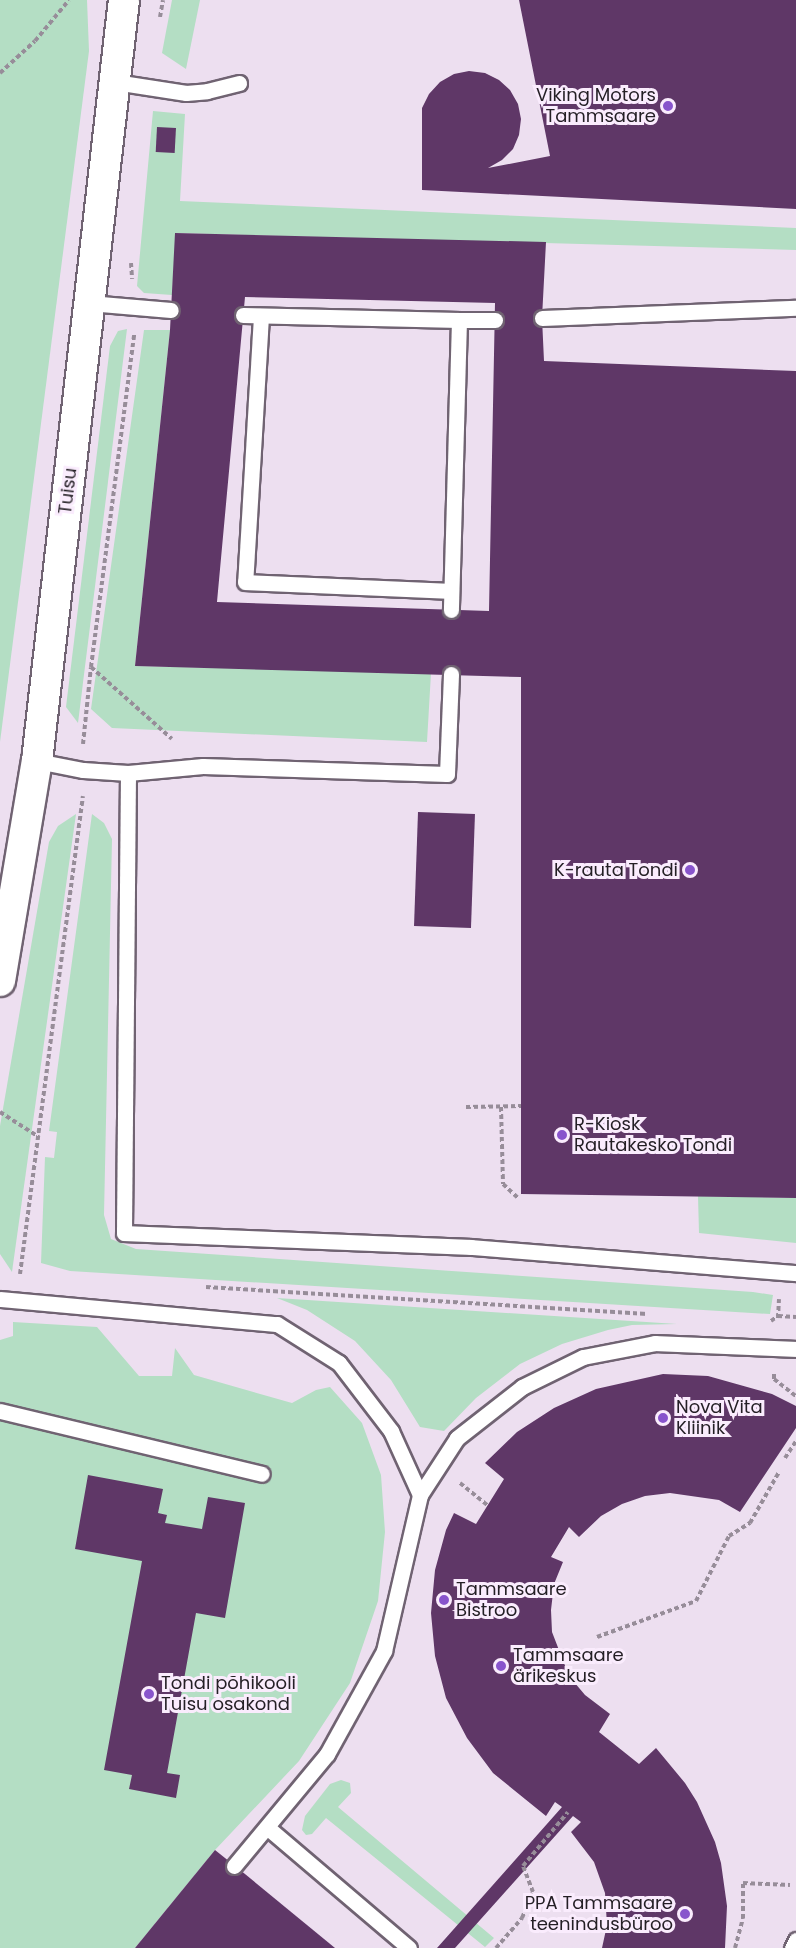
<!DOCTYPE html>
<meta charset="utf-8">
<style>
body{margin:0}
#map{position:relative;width:796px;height:1948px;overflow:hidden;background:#eddff0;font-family:Poppins,sans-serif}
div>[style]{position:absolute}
.green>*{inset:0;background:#b4dec4}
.building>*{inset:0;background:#5f3767;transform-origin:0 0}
.path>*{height:4px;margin-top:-2px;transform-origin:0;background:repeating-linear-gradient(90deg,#978d99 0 4.5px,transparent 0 7.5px)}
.roads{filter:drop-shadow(2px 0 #706372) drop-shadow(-2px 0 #706372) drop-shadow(0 2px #706372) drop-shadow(0 -2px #706372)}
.service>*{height:15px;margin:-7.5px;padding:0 7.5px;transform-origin:7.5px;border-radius:7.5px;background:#fff}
.minor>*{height:30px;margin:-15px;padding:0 15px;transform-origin:15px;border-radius:15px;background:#fff}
.dots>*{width:16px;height:16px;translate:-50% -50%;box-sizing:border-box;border:3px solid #faecfd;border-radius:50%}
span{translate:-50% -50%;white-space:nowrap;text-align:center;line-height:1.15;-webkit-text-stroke:6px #faecfd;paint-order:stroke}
.poi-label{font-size:18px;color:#241f25}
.right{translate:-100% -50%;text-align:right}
.left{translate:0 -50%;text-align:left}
.street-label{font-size:18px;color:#241f25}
</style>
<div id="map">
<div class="green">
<div style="clip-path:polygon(0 0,87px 0,89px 51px,0 742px)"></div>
<div style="clip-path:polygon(172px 0,200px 0,186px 69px,162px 53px)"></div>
<div style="clip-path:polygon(153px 111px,185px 114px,180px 201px,796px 228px,796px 250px,176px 233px,172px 295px,144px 293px,137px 286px)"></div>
<div style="clip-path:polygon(127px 329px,78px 723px,66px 707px,110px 346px,118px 331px)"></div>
<div style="clip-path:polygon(144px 330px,170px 330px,135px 666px,431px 673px,427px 742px,112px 728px,91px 709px)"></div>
<div style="clip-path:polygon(76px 814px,12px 1272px,0 1254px,0 1126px,49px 842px,58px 826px)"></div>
<div style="clip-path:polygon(92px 814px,104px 823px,112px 839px,104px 1215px,111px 1239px,136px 1249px,753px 1292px,773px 1295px,770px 1314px,70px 1271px,41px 1263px,45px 1157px,54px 1158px,57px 1132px,49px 1131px)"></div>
<div style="clip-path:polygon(698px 1196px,796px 1198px,796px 1243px,699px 1233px)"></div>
<div style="clip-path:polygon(277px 1298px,677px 1324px,632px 1325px,608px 1330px,562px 1344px,520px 1364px,476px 1398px,444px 1431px,420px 1427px,391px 1380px,355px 1341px,307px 1310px)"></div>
<div style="clip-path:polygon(13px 1322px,97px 1327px,139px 1376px,172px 1376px,175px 1348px,194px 1375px,292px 1403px,316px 1390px,330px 1387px,362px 1423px,381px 1475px,385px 1532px,378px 1601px,350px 1683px,299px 1761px,215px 1850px,135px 1948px,0 1948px,0 1340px,13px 1336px)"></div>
<div style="clip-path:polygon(341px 1780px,350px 1783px,351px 1793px,338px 1807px,494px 1938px,485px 1947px,326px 1818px,312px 1834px,306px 1835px,302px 1830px,305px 1816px,330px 1784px)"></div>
</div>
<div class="building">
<div style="clip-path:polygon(519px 0,796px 0,796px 209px,422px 190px,422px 108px,429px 94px,440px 82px,454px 74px,469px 71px,485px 73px,499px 80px,510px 90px,518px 104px,521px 119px,519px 135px,513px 149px,502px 160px,488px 168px,550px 156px)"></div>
<div style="left:157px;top:127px;width:19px;height:25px;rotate:3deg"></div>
<div style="clip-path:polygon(evenodd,175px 233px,546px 242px,542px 318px,544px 361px,796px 371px,796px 1198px,521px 1194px,521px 677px,135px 666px,170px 330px,175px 233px,245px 297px,495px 303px,489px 611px,217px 602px,245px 297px)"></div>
<div style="left:418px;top:812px;width:57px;height:114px;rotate:2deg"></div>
<div style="clip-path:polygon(663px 1374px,708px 1376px,772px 1394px,796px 1406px,796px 1428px,740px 1512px,719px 1500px,670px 1493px,645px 1496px,622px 1504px,601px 1516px,579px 1537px,569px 1527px,551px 1557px,563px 1562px,554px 1584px,551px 1610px,552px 1632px,569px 1676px,585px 1695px,610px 1714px,599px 1732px,639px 1764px,656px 1748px,685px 1783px,697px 1802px,715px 1842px,721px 1863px,727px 1906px,725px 1948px,602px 1948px,607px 1925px,605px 1893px,594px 1862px,571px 1832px,581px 1822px,573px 1816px,455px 1948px,437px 1948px,562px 1807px,555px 1802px,546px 1816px,493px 1773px,467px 1738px,446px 1698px,435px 1656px,431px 1613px,435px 1570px,446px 1530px,454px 1513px,476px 1524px,504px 1479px,485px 1463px,517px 1432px,554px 1408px,596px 1389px)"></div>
<div style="clip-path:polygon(88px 1475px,163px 1489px,158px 1513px,167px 1515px,165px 1523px,202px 1529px,208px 1497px,245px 1503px,225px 1618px,196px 1613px,167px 1773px,180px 1775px,176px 1798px,129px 1789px,132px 1775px,104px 1770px,142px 1561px,75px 1549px)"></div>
<div style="clip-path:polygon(215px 1850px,245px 1874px,335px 1948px,135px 1948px)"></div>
</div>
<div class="path">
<div style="left:160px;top:17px;width:17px;rotate:-80deg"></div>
<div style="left:0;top:73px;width:47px;rotate:-42.4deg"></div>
<div style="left:35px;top:41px;width:53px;rotate:-50.3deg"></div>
<div style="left:131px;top:263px;width:16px;rotate:86deg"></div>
<div style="left:91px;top:667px;width:108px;rotate:41.6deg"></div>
<div style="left:83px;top:744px;width:77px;rotate:-84.1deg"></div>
<div style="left:91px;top:667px;width:335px;rotate:-82.6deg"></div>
<div style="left:466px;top:1107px;width:55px;rotate:-1deg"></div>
<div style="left:501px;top:1107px;width:77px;rotate:88.5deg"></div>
<div style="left:503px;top:1184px;width:21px;rotate:43deg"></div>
<div style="left:0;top:1112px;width:46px;rotate:32.7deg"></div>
<div style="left:20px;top:1274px;width:482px;rotate:-82.5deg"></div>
<div style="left:206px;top:1287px;width:442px;rotate:3.5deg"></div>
<div style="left:778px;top:1318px;width:19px;rotate:-87deg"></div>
<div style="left:771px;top:1321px;width:9px;rotate:-36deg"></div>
<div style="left:778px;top:1316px;width:18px;rotate:3deg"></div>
<div style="left:774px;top:1374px;width:5px;rotate:90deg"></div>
<div style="left:774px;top:1379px;width:28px;rotate:38deg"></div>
<div style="left:785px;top:1458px;width:20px;rotate:-57deg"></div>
<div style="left:460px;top:1483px;width:35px;rotate:39deg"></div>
<div style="left:597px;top:1637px;width:105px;rotate:-20deg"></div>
<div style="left:696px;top:1601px;width:73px;rotate:-63.1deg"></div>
<div style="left:729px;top:1536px;width:25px;rotate:-32deg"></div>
<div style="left:750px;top:1523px;width:59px;rotate:-60.4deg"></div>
<div style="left:496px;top:1948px;width:40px;rotate:-49deg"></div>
<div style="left:522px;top:1918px;width:28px;rotate:-67deg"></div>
<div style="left:533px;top:1892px;width:28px;rotate:-111deg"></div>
<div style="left:523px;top:1866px;width:70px;rotate:-50.2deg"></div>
<div style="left:735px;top:1948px;width:31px;rotate:-75deg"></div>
<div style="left:743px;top:1918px;width:35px;rotate:-90deg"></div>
<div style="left:743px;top:1883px;width:47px;rotate:2.4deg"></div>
</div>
<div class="roads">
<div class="service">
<div style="left:115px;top:82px;width:72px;rotate:8.8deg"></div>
<div style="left:186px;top:93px;width:21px;rotate:-5deg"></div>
<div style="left:207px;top:91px;width:33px;rotate:-14deg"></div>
<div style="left:89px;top:303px;width:82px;rotate:4.9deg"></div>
<div style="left:243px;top:315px;width:216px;rotate:1.3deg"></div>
<div style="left:459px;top:320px;width:290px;rotate:91.6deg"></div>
<div style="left:261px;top:316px;width:266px;rotate:93.4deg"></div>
<div style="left:245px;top:582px;width:206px;rotate:2.5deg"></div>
<div style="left:542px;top:318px;width:254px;rotate:-2.3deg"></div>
<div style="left:459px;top:320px;width:36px"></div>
<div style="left:37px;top:761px;width:47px;rotate:11.1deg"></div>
<div style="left:83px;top:770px;width:45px;rotate:3.8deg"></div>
<div style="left:128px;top:773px;width:460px;rotate:90.5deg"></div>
<div style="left:124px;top:1233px;width:347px;rotate:2.3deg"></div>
<div style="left:471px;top:1247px;width:326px;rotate:4.6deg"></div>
<div style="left:128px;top:773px;width:75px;rotate:-5.3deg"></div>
<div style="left:203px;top:766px;width:244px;rotate:1.9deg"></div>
<div style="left:447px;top:774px;width:100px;rotate:-87.7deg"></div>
<div style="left:0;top:1299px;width:278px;rotate:5.2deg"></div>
<div style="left:277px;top:1324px;width:73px;rotate:32.2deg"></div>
<div style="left:339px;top:1363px;width:86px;rotate:52.6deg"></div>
<div style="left:391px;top:1431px;width:70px;rotate:65.6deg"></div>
<div style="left:0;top:1411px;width:269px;rotate:13.5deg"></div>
<div style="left:268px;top:1828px;width:185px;rotate:40.4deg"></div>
<div style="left:234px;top:1866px;width:146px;rotate:-50.3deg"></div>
<div style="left:327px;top:1754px;width:118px;rotate:-61deg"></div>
<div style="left:384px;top:1651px;width:160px;rotate:-77deg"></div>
<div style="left:420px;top:1495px;width:68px;rotate:-57deg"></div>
<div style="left:457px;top:1438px;width:83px;rotate:-38.1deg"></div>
<div style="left:522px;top:1387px;width:68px;rotate:-26.2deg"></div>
<div style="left:583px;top:1357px;width:73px;rotate:-11deg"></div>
<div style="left:655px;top:1343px;width:141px;rotate:2.4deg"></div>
<div style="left:792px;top:1948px;width:9px;rotate:-63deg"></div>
</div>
<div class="minor">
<div style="left:0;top:981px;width:223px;rotate:-80.5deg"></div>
<div style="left:37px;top:761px;width:766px;rotate:-83.48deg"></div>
</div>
</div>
<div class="dots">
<div style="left:668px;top:106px;background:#8854cc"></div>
<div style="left:690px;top:870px;background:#8854cc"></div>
<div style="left:562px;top:1135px;background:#8854cc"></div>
<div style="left:663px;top:1418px;background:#8854cc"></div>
<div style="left:444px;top:1600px;background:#8854cc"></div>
<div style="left:501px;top:1666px;background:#8854cc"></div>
<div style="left:149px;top:1694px;background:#8854cc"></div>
<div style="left:685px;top:1914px;background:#8854cc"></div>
</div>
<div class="poi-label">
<span class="right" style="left:656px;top:106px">Viking Motors<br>Tammsaare</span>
<span class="right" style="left:678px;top:870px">K-rauta Tondi</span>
<span class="left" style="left:574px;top:1135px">R-Kiosk<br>Rautakesko Tondi</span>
<span class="left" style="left:676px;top:1418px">Nova Vita<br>Kliinik</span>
<span class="left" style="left:456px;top:1600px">Tammsaare<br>Bistroo</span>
<span class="left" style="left:513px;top:1666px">Tammsaare<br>ärikeskus</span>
<span class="left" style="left:161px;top:1694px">Tondi põhikooli<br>Tuisu osakond</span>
<span class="right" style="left:673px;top:1914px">PPA Tammsaare<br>teenindusbüroo</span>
</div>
<div class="street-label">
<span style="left:68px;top:491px;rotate:-83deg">Tuisu</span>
</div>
</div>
